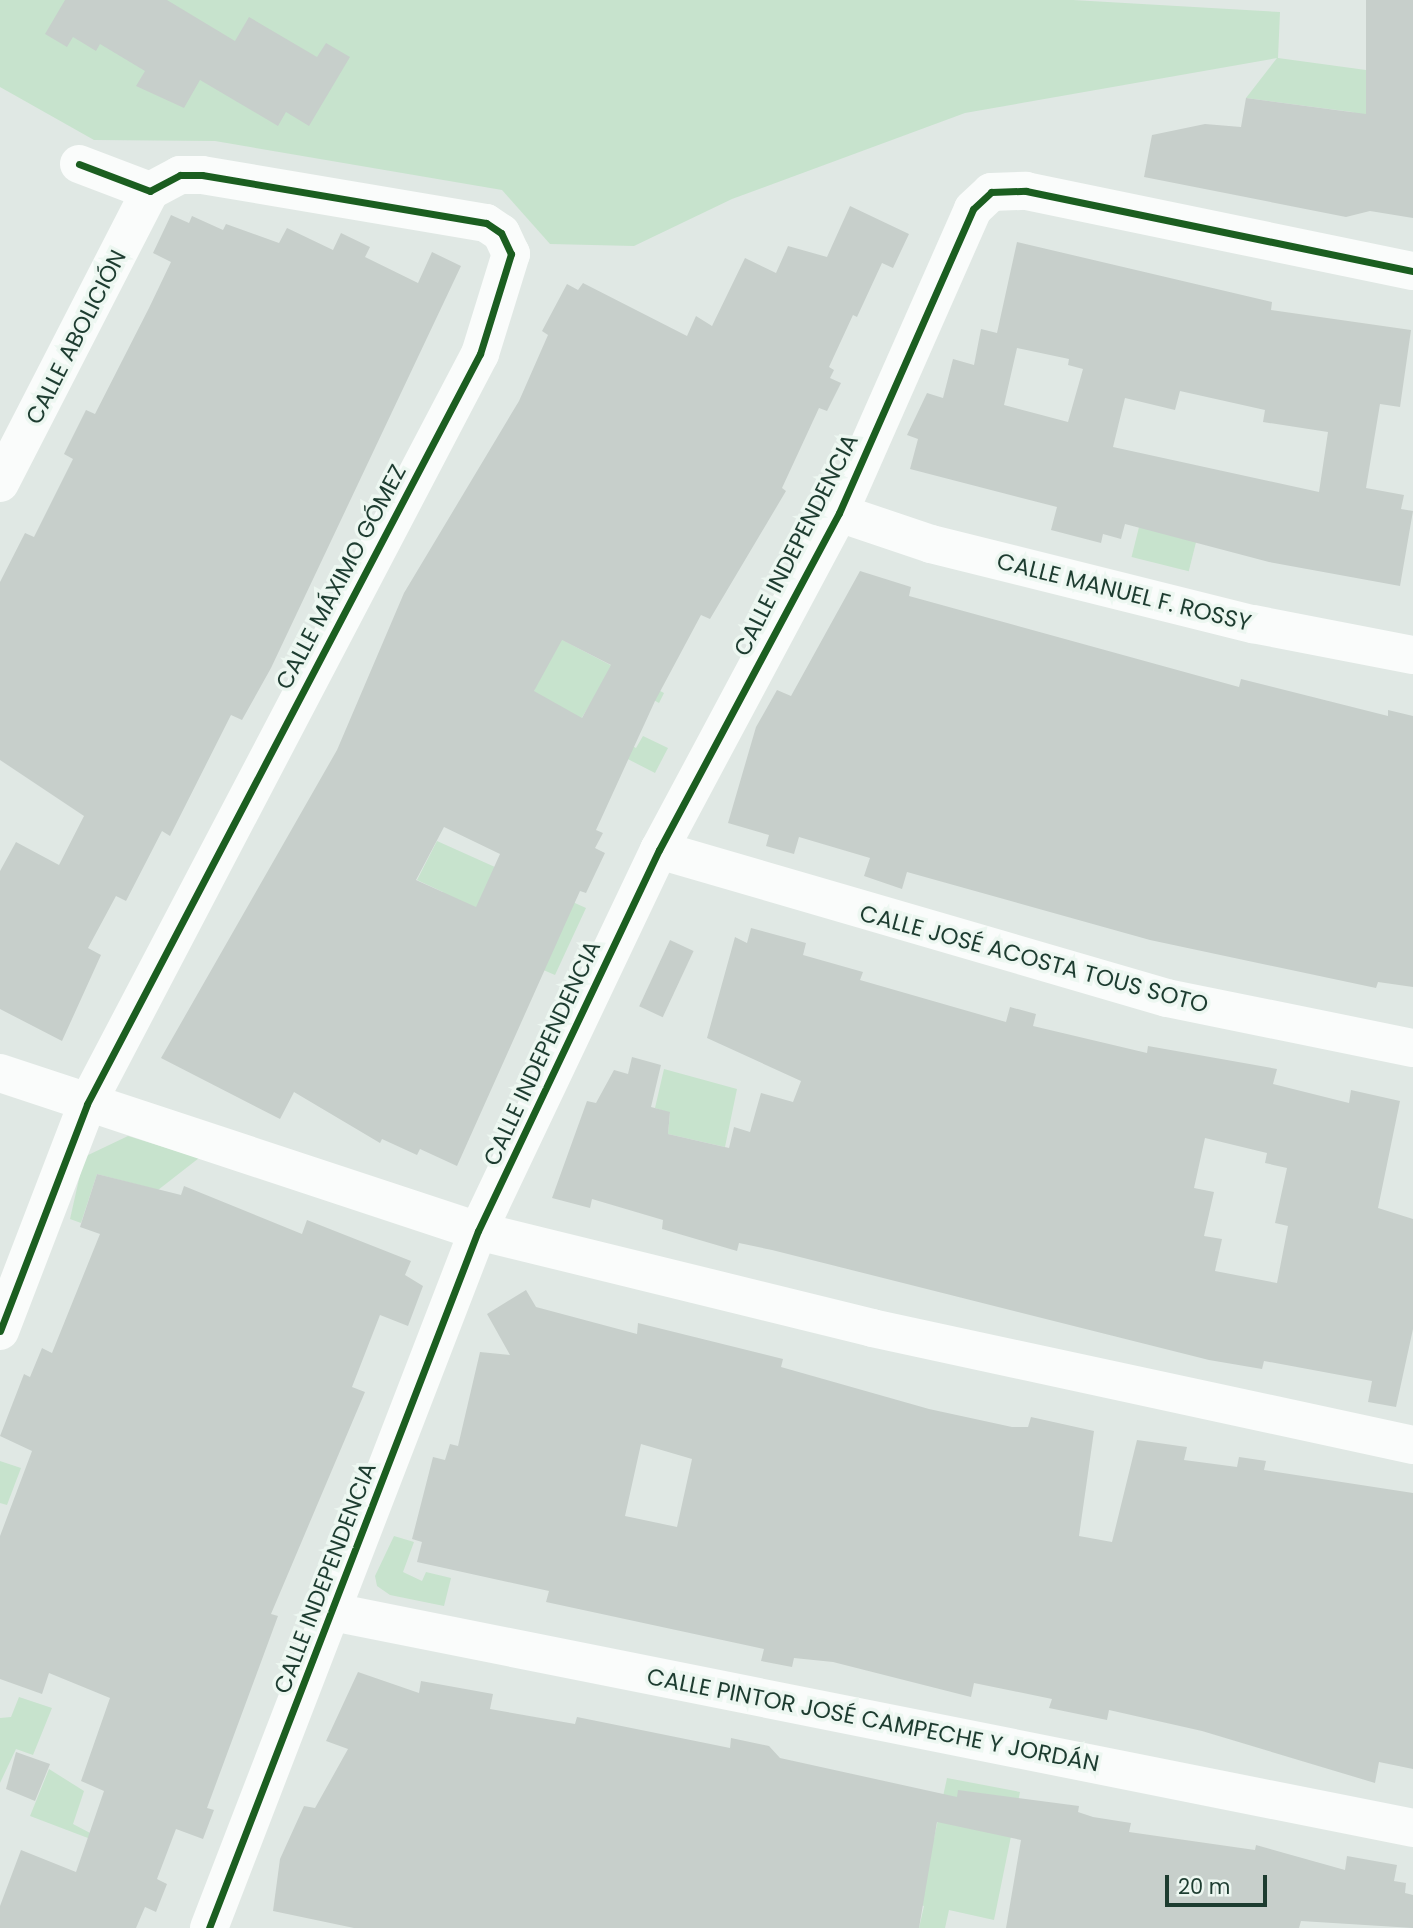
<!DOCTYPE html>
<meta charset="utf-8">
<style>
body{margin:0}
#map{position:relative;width:1413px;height:1928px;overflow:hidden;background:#e0e8e4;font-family:Poppins,sans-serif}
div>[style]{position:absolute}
.green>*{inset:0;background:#c7e3cd;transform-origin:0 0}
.building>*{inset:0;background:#c7cfcb;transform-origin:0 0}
.minor>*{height:38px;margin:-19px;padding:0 19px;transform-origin:19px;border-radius:19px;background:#fafcfb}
.cycleway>*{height:7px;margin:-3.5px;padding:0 3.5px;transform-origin:3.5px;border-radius:3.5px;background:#1b5e20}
span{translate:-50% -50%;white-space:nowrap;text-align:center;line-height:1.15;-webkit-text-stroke:7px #edf7f1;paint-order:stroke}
.street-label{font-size:23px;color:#1d3c30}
.scale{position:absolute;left:1165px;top:1875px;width:102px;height:32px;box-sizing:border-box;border:4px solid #1d3c30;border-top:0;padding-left:9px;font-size:21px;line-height:24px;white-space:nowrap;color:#1d3c30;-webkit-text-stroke:5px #edf7f1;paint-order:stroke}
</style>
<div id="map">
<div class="green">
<div style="clip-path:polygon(0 0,1073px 0,1280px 12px,1278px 58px,1366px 70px,1413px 92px,1387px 127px,1352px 112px,1246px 98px,1277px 58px,965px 113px,732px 199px,634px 246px,550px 244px,502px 190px,215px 141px,94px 140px,0 87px)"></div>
<div style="left:1139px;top:527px;width:59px;height:31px;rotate:14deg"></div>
<div style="clip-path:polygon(547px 632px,664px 693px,659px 703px,608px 675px,581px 719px,636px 748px,643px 736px,668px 748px,655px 773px,540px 714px,534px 691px)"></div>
<div style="clip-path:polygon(437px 841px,586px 908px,555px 975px,436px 924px,443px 892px,417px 880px)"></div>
<div style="clip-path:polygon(664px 1069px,737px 1089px,725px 1147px,668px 1134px,670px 1113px,655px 1108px)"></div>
<div style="clip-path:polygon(128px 1136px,199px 1158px,158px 1190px,97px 1174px,81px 1223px,70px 1219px,84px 1157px)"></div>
<div style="clip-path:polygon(0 1461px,21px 1468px,7px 1505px,0 1503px)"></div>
<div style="clip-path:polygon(394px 1536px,414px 1542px,403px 1572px,422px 1581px,426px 1572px,451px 1578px,444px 1606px,390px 1595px,377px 1586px,375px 1576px)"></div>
<div style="clip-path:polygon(19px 1697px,52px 1708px,33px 1755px,16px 1749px,0 1783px,0 1718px,11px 1717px)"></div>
<div style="clip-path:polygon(49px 1769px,84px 1791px,73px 1824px,130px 1854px,30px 1816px)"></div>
<div style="clip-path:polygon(947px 1778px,1020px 1792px,994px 1920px,949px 1910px,945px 1928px,919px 1928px,924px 1906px,904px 1901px,934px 1838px)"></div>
</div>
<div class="building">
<div style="clip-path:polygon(65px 0,167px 0,235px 41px,249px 17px,317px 57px,326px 43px,350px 57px,309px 126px,286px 112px,278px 126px,200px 80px,184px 108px,136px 86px,145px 71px,100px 44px,96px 51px,73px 37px,67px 47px,45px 34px)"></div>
<div style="clip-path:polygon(1366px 0,1413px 0,1413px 218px,1370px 211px,1346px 217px,1144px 177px,1152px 135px,1205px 124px,1241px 127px,1246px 98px,1366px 114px)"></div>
<div style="clip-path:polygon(evenodd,850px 206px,909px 234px,893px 268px,882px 263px,857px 317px,853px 315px,829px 367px,834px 370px,830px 378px,841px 383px,827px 411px,819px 408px,782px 488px,786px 491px,710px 619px,701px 615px,655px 701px,596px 830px,603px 833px,595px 848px,605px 853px,586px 893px,580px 891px,457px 1166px,420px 1149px,417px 1155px,382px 1139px,380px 1143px,294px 1092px,280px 1119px,161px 1058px,337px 750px,404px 593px,519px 401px,548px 335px,542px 331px,567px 284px,578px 290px,583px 283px,687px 336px,696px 316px,712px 326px,745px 258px,776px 273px,788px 246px,827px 257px,850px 206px,562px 640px,611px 665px,582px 718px,534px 691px,562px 640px,850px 206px,444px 827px,500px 854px,476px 907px,416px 880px,444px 827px)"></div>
<div style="clip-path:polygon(171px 215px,189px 223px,192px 216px,223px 230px,226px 224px,279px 243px,287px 228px,333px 250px,341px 233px,370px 247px,365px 257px,418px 283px,432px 252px,461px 266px,271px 668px,242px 720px,231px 715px,170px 836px,162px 831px,126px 901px,116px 896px,88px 948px,101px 955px,62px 1041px,0 1009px,0 871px,16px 842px,59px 865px,84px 816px,0 760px,0 582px,25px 533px,34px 537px,73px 459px,64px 454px,86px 410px,95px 414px,149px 308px,171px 262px,153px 253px)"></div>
<div style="clip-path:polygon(evenodd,1017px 242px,1272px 302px,1271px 310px,1411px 330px,1400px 407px,1380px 404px,1366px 488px,1404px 495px,1401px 509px,1413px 511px,1400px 586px,1269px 562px,1125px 524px,1121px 539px,1103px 534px,1101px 543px,1051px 530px,1057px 507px,910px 469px,918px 439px,907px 435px,927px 393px,943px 398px,953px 359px,974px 365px,981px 329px,997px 333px,1017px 242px,1017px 348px,1069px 359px,1068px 365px,1083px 369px,1068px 422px,1004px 405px,1017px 348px,1017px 242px,1180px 391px,1265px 410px,1263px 422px,1328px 432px,1319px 492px,1113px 447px,1125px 398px,1175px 410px,1180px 391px)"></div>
<div style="clip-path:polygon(860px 571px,911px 587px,909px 596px,1239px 687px,1241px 679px,1388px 716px,1388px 710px,1413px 716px,1413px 987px,1378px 982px,1376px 988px,1150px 940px,907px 872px,902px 889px,864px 876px,870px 858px,799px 837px,794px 854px,766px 846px,769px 835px,728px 823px,756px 727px,777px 690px,791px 696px)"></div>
<div style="clip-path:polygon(evenodd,751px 928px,806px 943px,803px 955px,863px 972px,860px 980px,1006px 1022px,1010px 1007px,1036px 1014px,1033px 1026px,1147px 1053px,1148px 1046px,1277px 1069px,1273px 1084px,1349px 1103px,1351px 1090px,1400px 1101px,1378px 1208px,1413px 1219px,1413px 1329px,1396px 1407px,1368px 1402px,1372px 1381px,1264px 1361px,1262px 1369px,1209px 1360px,772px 1250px,739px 1243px,737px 1251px,662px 1229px,663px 1220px,592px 1199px,590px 1208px,552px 1198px,587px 1101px,596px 1103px,614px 1070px,628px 1074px,632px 1057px,661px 1065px,651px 1107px,670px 1112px,668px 1134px,729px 1148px,734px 1127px,750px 1132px,761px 1093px,793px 1102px,801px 1081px,707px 1038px,735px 937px,747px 943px,751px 928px,1205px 1138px,1267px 1153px,1265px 1163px,1287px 1168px,1275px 1223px,1288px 1226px,1277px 1283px,1215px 1271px,1222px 1239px,1204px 1236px,1214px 1192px,1194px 1188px,1205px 1138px)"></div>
<div style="left:670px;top:940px;width:26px;height:73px;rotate:25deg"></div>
<div style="clip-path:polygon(97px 1174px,181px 1195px,184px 1186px,302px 1234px,307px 1220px,411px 1261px,405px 1275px,423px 1286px,408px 1326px,380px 1315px,352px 1387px,365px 1392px,271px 1614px,278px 1616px,207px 1808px,214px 1810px,203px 1839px,176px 1829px,157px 1879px,167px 1884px,156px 1912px,145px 1907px,136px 1928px,0 1928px,0 1906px,21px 1850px,76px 1872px,104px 1791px,81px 1781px,110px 1698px,49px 1673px,42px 1694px,0 1679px,0 1536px,32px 1451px,0 1436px,24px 1374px,30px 1377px,42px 1348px,52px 1353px,100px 1234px,80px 1227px)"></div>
<div style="clip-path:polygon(evenodd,526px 1290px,536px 1307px,637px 1334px,638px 1323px,783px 1359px,781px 1367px,929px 1409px,1012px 1427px,1028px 1427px,1031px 1417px,1094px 1431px,1079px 1536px,1112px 1542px,1137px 1440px,1187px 1447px,1184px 1460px,1237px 1467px,1239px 1457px,1266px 1461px,1264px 1470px,1413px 1493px,1413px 1769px,1379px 1762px,1375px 1783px,1202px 1731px,1109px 1710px,1107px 1720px,1049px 1708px,1052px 1699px,974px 1683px,971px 1697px,833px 1662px,794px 1658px,792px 1667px,761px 1661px,764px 1649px,546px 1602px,549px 1591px,417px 1562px,422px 1542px,412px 1539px,433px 1457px,445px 1460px,450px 1444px,458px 1446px,480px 1352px,510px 1355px,487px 1314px,526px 1290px,641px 1444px,692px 1459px,677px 1527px,625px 1516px,641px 1444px)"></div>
<div style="clip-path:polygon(358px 1672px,419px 1693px,421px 1681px,493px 1694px,490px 1709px,575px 1724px,577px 1717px,730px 1748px,731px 1738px,769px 1746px,780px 1758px,957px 1797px,958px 1790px,1079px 1806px,1078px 1812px,1093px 1817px,1131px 1823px,1129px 1832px,1255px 1850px,1256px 1845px,1345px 1870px,1347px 1856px,1397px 1865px,1394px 1881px,1406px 1883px,1405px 1893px,1413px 1895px,1413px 1928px,1301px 1921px,1299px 1928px,1006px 1928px,1021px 1840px,937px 1822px,919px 1928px,354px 1928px,273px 1911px,280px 1859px,304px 1806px,315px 1808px,348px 1749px,326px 1741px)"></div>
<div style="clip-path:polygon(16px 1752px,50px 1764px,35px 1801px,6px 1789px)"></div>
</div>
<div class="minor">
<div style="left:0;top:483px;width:328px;rotate:-62.8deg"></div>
<div style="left:839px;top:513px;width:97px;rotate:18.6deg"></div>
<div style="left:931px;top:544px;width:332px;rotate:14deg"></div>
<div style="left:1253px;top:624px;width:163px;rotate:11deg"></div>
<div style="left:659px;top:850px;width:529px;rotate:16.24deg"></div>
<div style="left:1167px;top:998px;width:251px;rotate:11.5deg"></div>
<div style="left:0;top:1073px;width:503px;rotate:18.29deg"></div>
<div style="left:478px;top:1231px;width:406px;rotate:13.8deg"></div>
<div style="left:872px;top:1328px;width:554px;rotate:12.2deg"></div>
<div style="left:0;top:1331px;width:243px;rotate:-69deg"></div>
<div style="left:87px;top:1104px;width:847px;rotate:-62.35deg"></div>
<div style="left:480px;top:354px;width:105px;rotate:-72.8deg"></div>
<div style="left:511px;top:254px;width:23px;rotate:-115deg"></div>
<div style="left:501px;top:233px;width:18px;rotate:-146deg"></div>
<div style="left:486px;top:223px;width:288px;rotate:-170.4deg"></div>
<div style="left:202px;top:175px;width:22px;rotate:180deg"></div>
<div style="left:180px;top:175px;width:34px;rotate:152deg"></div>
<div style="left:150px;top:191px;width:76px;rotate:-159.2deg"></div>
<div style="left:333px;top:1612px;width:1101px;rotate:11.31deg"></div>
<div style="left:209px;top:1928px;width:747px;rotate:-68.9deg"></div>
<div style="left:478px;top:1231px;width:422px;rotate:-64.6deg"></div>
<div style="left:659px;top:850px;width:382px;rotate:-61.9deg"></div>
<div style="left:839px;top:513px;width:332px;rotate:-66.2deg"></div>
<div style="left:973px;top:209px;width:25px;rotate:-43deg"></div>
<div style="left:991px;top:192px;width:35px;rotate:-2deg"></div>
<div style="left:1026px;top:191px;width:395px;rotate:11.7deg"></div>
</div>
<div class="cycleway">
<div style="left:0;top:1331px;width:243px;rotate:-69deg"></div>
<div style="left:87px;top:1104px;width:847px;rotate:-62.35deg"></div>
<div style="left:480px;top:354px;width:105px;rotate:-72.8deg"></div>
<div style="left:511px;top:254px;width:23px;rotate:-115deg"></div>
<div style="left:501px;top:233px;width:18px;rotate:-146deg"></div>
<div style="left:486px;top:223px;width:288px;rotate:-170.4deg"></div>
<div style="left:202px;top:175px;width:22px;rotate:180deg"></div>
<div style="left:180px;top:175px;width:34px;rotate:152deg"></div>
<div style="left:150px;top:191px;width:76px;rotate:-159.2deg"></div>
<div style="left:209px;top:1928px;width:747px;rotate:-68.9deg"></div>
<div style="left:478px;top:1231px;width:422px;rotate:-64.6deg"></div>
<div style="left:659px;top:850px;width:382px;rotate:-61.9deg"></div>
<div style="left:839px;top:513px;width:332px;rotate:-66.2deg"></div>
<div style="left:973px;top:209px;width:25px;rotate:-43deg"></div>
<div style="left:991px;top:192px;width:35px;rotate:-2deg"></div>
<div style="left:1026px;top:191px;width:395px;rotate:11.7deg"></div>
</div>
<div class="street-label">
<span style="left:76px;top:337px;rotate:-63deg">CALLE ABOLICIÓN</span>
<span style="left:796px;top:545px;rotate:-63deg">CALLE INDEPENDENCIA</span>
<span style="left:341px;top:577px;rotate:-62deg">CALLE MÁXIMO GÓMEZ</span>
<span style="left:1124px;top:592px;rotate:14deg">CALLE MANUEL F. ROSSY</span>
<span style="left:1034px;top:959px;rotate:15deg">CALLE JOSÉ ACOSTA TOUS SOTO</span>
<span style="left:542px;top:1053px;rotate:-65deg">CALLE INDEPENDENCIA</span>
<span style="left:325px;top:1578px;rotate:-69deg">CALLE INDEPENDENCIA</span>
<span style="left:873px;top:1720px;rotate:11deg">CALLE PINTOR JOSÉ CAMPECHE Y JORDÁN</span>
</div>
<div class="scale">20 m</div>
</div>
